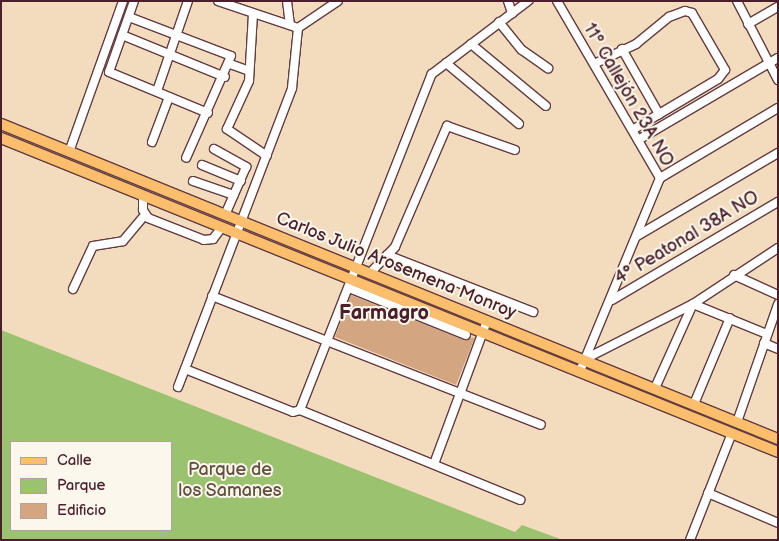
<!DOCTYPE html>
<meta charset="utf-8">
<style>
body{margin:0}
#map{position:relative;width:779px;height:541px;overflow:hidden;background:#f3dcbd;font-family:"Balsamiq Sans",sans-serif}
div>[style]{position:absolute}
.green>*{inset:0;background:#9bc26e}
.building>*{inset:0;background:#d3a581}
.roads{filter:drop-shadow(1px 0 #633b41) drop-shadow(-1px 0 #633b41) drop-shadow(0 1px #633b41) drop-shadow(0 -1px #633b41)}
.minor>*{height:8px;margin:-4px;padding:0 4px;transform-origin:4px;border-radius:4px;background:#fff}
.major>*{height:10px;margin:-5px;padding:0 5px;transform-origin:5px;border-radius:5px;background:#fabe6d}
span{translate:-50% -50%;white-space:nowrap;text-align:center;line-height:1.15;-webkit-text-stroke:4px #fbf7ec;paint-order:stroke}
.street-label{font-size:18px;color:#4a1f2b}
.park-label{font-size:18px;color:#62503f}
.quarter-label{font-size:20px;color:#4a1f2b;font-weight:700}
.frame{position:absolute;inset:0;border:2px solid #4a1f2b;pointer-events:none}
.legend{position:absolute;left:10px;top:441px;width:162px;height:90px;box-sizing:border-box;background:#fbf7ec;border:1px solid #b4a19f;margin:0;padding:6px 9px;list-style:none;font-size:15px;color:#4a1f2b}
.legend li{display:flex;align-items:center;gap:10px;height:25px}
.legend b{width:25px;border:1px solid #b4a19f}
</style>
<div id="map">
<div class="green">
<div style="clip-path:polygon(evenodd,1px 330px,515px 532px,522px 525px,563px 540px,1px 540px,1px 330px,11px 442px,171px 442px,171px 530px,11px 530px,11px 442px)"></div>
</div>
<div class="building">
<div style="clip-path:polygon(351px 295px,464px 340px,475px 337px,456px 385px,335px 337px)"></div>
</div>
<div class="roads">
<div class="minor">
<div style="left:134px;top:1px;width:75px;rotate:109.4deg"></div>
<div style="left:109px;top:72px;width:107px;rotate:22.5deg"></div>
<div style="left:287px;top:1px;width:23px;rotate:83deg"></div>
<div style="left:508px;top:1px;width:13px;rotate:72deg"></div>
<div style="left:557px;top:1px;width:205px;rotate:59.8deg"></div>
<div style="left:660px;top:178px;width:209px;rotate:112.5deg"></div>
<div style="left:737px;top:1px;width:89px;rotate:62.6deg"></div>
<div style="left:253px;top:14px;width:67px;rotate:93.4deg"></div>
<div style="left:249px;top:81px;width:53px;rotate:114.6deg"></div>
<div style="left:227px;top:129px;width:48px;rotate:34deg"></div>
<div style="left:129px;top:17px;width:109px;rotate:20.9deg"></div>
<div style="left:231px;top:56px;width:111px;rotate:113.8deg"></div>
<div style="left:499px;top:22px;width:36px;rotate:51deg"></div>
<div style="left:522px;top:50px;width:32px;rotate:35deg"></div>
<div style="left:748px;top:24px;width:34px;rotate:-30deg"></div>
<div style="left:298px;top:28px;width:48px;rotate:-34deg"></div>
<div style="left:122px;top:35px;width:111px;rotate:22.2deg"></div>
<div style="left:471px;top:44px;width:97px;rotate:39.6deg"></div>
<div style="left:622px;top:49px;width:75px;rotate:60.4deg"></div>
<div style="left:659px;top:114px;width:31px;rotate:149deg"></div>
<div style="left:446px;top:63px;width:95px;rotate:39.9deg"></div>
<div style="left:230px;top:64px;width:20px;rotate:20deg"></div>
<div style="left:594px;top:64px;width:47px;rotate:-25.5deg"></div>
<div style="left:636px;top:44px;width:43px;rotate:-39.3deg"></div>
<div style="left:669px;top:17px;width:17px;rotate:-21deg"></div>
<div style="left:685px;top:11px;width:7px;rotate:16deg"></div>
<div style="left:692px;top:13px;width:66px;rotate:59.9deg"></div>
<div style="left:725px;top:70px;width:11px;rotate:128deg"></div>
<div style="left:718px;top:79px;width:69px;rotate:149.3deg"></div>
<div style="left:157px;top:91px;width:95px;rotate:-71deg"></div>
<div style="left:638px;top:140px;width:162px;rotate:-30.4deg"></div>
<div style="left:152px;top:142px;width:48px;rotate:-69.3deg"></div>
<div style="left:214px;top:149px;width:37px;rotate:29deg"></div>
<div style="left:246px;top:167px;width:52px;rotate:113.6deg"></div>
<div style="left:69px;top:152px;width:160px;rotate:-70.3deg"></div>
<div style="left:202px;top:165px;width:42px;rotate:22.3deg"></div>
<div style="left:660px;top:178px;width:137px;rotate:-30.7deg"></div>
<div style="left:193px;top:181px;width:43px;rotate:18.9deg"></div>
<div style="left:143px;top:195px;width:15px;rotate:90deg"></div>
<div style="left:143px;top:210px;width:9px;rotate:58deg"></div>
<div style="left:148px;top:218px;width:60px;rotate:21.4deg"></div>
<div style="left:204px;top:240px;width:9px;rotate:-6deg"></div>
<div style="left:213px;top:239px;width:15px;rotate:-53deg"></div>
<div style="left:637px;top:236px;width:164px;rotate:-30.5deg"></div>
<div style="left:387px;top:255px;width:157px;rotate:21.3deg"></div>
<div style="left:370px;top:273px;width:36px;rotate:-46deg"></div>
<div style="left:395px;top:247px;width:132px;rotate:-66.7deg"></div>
<div style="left:447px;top:126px;width:72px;rotate:19.4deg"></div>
<div style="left:734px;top:275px;width:48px;rotate:24.4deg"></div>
<div style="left:349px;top:288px;width:126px;rotate:21.9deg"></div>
<div style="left:73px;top:289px;width:47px;rotate:-65.1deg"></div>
<div style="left:93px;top:246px;width:30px;rotate:-9deg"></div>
<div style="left:123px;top:241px;width:34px;rotate:-50deg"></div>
<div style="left:212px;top:296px;width:353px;rotate:21.4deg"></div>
<div style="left:612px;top:300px;width:193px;rotate:-30.6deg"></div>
<div style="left:764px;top:343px;width:15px;rotate:23deg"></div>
<div style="left:585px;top:359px;width:121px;rotate:-27deg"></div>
<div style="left:693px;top:304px;width:102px;rotate:-33.4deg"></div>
<div style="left:185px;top:369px;width:116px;rotate:21.7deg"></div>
<div style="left:293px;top:412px;width:7px;rotate:-16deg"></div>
<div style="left:300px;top:410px;width:238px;rotate:22.2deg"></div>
<div style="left:178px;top:387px;width:320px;rotate:-69.1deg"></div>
<div style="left:292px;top:88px;width:60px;rotate:-84.3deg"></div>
<div style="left:298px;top:28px;width:84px;rotate:-161.4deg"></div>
<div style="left:655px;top:388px;width:92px;rotate:-65.7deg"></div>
<div style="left:693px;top:304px;width:80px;rotate:22.1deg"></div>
<div style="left:694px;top:404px;width:93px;rotate:-67.3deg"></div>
<div style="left:300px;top:410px;width:361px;rotate:-68.6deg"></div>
<div style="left:432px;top:74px;width:121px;rotate:-37.2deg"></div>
<div style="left:737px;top:422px;width:125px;rotate:-70.8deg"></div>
<div style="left:434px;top:464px;width:153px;rotate:-69.7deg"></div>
<div style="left:708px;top:493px;width:76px;rotate:23.2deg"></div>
<div style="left:690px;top:540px;width:115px;rotate:-68.6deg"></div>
</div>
<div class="major">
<div style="left:1px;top:124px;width:838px;rotate:22.07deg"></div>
<div style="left:1px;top:138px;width:838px;rotate:22deg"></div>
</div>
</div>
<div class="street-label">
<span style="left:628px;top:95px;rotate:60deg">11º Callejón 23A NO</span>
<span style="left:687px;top:238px;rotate:-31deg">4° Peatonal 38A NO</span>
<span style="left:396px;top:266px;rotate:22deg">Carlos Julio Arosemena Monroy</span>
</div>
<div class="park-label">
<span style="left:230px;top:481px">Parque de<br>los Samanes</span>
</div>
<div class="quarter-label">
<span style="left:384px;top:313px">Farmagro</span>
</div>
<div class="frame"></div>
<ul class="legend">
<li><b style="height:6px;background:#fabe6d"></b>Calle</li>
<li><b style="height:14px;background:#9bc26e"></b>Parque</li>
<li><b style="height:14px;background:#d3a581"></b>Edificio</li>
</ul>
</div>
